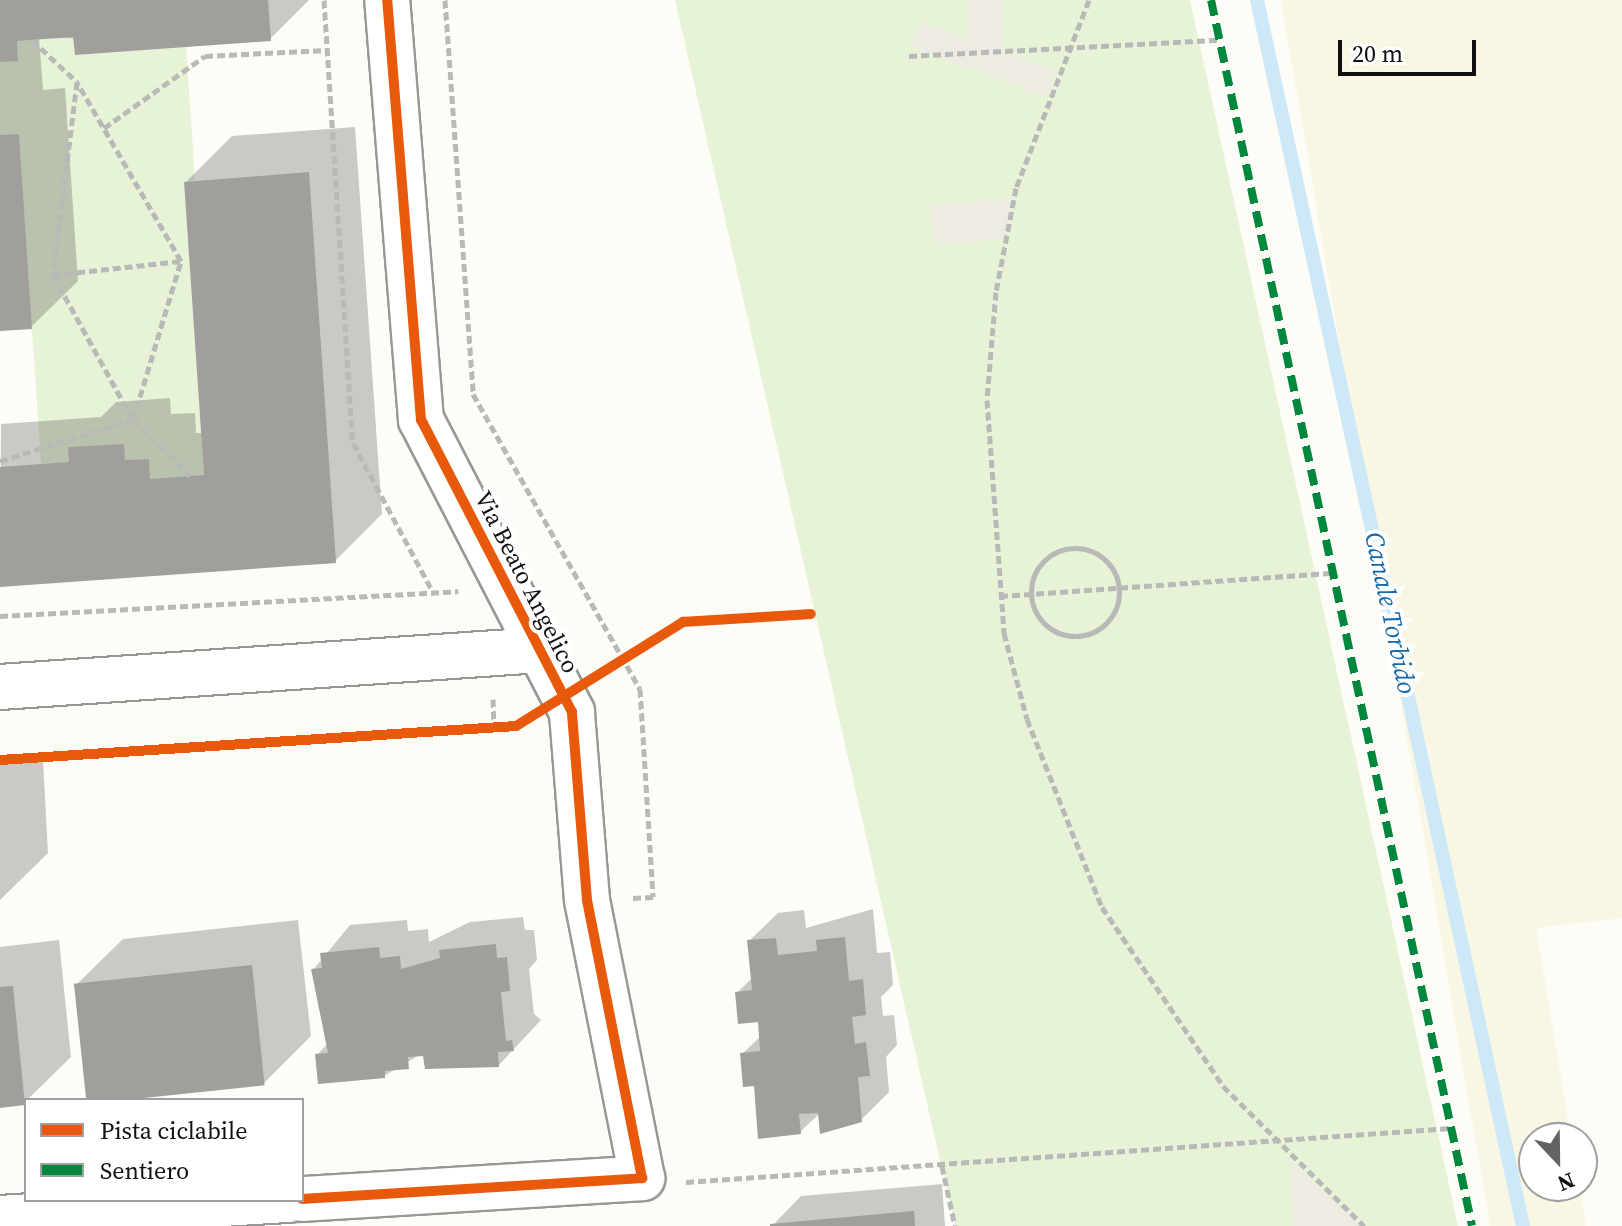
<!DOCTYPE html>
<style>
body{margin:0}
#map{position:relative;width:1622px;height:1226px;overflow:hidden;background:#fdfcf7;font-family:"Source Serif 4",serif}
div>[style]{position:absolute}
.farmland>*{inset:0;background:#f9f7e4}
.green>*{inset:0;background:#e7f3d7}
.plaza>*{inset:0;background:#edebe2;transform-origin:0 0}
.shadow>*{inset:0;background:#0003}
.stream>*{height:14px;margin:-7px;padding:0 7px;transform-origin:7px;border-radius:7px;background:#cde8f7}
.building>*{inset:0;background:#a19f9c;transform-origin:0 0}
.path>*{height:5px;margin-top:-2.5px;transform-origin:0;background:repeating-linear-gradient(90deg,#b9b9b8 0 8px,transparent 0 12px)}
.path>.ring{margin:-2.5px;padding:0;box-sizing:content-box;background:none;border:5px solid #b9b9b8;border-radius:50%}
.roads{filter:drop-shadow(2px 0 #979795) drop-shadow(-2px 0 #979795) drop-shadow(0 2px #979795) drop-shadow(0 -2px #979795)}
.street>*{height:44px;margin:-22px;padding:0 22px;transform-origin:22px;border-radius:22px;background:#fffffe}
.quiet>*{height:8px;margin-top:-4px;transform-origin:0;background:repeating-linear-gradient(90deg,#00873e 0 16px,transparent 0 24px)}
.cycleway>*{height:10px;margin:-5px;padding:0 5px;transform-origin:5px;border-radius:5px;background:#e8590c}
span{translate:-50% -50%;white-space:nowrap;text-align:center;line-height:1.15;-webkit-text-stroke:8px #fff;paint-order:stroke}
.street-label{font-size:24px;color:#111}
.water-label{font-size:26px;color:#1768a6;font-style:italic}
.legend{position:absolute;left:24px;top:1098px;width:280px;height:104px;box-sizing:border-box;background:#fff;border:2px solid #a0a0a0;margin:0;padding:10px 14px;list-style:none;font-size:24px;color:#111}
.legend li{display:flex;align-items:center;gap:16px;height:40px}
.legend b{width:40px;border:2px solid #a0a0a0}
.north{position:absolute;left:1518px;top:1122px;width:80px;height:80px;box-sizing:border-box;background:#fff;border:2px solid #a0a0a0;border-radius:50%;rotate:158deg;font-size:22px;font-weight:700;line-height:32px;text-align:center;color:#111}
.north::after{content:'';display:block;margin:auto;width:28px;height:36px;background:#646362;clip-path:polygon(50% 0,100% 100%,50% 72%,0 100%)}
.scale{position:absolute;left:1338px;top:40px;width:138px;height:36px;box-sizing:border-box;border:4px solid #111;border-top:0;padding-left:10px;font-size:24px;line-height:28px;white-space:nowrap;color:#111;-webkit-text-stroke:6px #fff;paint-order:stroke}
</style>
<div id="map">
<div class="farmland">
<div style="clip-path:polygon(1281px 0,1622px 0,1622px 918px,1536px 928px,1571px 1138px,1534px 1138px,1534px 1186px,1579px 1186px,1586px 1226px,1490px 1226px)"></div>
</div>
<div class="green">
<div style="clip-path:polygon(675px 0,1190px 0,1458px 1226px,955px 1226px)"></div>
<div style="clip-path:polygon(73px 37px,75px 55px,186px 47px,195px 180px,184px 182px,204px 475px,150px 479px,149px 459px,125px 460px,123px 444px,68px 447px,69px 462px,41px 464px,19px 135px,0 135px,0 62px,18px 61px,17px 41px)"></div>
</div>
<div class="plaza">
<div style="left:968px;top:0;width:35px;height:53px"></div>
<div style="left:1056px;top:71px;width:27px;height:145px;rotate:110deg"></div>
<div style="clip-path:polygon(1014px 198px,1006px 239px,934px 244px,931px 205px)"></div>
<div style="clip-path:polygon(1288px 1156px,1301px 1170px,1364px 1226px,1294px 1226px)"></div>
</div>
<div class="shadow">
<div style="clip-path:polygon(0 0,309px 0,270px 39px,39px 38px,43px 90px,65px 88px,78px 281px,31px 327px,0 329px)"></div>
<div style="clip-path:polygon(355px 127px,382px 514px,335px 561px,0 585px,1px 424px,101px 417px,116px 402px,170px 398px,171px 414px,195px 413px,196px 433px,203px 433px,186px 182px,232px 136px)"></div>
<div style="clip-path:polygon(43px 760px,48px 853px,0 900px,0 763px)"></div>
<div style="clip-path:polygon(873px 909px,877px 953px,890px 952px,893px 985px,881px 997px,883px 1016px,894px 1015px,897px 1045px,886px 1057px,889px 1092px,861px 1120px,820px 1113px,800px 1132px,755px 1084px,742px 1054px,761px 1036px,760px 1019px,737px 993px,753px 977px,749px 941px,778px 913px,804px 910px,806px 928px)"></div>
<div style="clip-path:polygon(523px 917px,525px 930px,534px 930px,537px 960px,529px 969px,534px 1014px,541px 1020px,499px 1065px,421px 1054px,384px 1076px,317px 1055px,328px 1043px,313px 970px,350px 925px,407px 920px,408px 931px,428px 929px,429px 942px,470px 922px)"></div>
<div style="clip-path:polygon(298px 920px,311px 1036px,264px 1083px,88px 1100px,76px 985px,123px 939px)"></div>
<div style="clip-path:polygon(59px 940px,71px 1057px,24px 1103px,0 1106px,0 947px)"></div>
<div style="clip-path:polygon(942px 1184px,945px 1226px,772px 1226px,801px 1196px)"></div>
</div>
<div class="stream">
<div style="left:1257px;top:0;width:1255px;rotate:77.76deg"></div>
</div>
<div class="building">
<div style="clip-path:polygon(0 0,268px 0,271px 41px,75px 55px,73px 37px,17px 41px,18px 61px,0 62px)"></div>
<div style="clip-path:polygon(19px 134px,32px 329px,0 331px,0 135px)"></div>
<div style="clip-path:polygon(309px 172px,336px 563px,0 587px,0 467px,69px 462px,68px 447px,124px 444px,125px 460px,149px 459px,150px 479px,204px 475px,184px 182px)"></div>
<div style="clip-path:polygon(845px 937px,849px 981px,863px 979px,866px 1015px,852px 1017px,855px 1044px,866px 1042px,870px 1076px,858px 1077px,862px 1122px,820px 1134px,818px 1113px,799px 1114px,801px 1134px,758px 1139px,754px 1086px,743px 1087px,740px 1053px,760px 1051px,758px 1022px,738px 1024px,735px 992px,752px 990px,747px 940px,776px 938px,778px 955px,817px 951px,816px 940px)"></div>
<div style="clip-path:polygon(496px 944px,497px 958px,507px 957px,510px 991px,501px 992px,506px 1041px,512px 1040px,514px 1051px,498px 1052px,499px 1067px,425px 1069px,423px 1056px,408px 1057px,409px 1069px,385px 1071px,385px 1078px,318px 1084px,315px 1054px,328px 1053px,311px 969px,322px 968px,320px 953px,379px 947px,380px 958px,400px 956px,401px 969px,440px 958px,439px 950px)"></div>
<div style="left:252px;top:965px;width:121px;height:179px;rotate:84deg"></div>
<div style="clip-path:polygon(13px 986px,25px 1105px,0 1108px,0 987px)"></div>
<div style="clip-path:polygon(914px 1211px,915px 1226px,770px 1226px,770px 1224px)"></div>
</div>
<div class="path">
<div style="left:324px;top:0;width:444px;rotate:86.3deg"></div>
<div style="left:353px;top:443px;width:169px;rotate:61.8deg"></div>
<div style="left:445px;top:0;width:395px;rotate:85.9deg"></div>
<div style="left:473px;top:394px;width:339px;rotate:60.5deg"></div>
<div style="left:640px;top:689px;width:208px;rotate:86.4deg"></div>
<div style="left:653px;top:897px;width:21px;rotate:177deg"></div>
<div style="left:1089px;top:0;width:202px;rotate:111.2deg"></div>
<div style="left:1016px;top:188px;width:106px;rotate:100.9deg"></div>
<div style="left:996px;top:292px;width:108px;rotate:94.8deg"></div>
<div style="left:987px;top:400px;width:234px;rotate:85.8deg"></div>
<div style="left:1004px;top:633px;width:89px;rotate:75deg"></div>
<div style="left:1027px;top:719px;width:202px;rotate:68.3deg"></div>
<div style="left:1102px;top:907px;width:216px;rotate:55.9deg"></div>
<div style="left:1223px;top:1086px;width:199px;rotate:44.8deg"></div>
<div style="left:32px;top:40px;width:62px;rotate:43deg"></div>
<div style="left:909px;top:56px;width:310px;rotate:-3deg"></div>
<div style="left:104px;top:128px;width:124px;rotate:-35.5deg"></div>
<div style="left:205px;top:56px;width:122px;rotate:-2.8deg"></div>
<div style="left:53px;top:275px;width:129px;rotate:-6.2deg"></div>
<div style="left:133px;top:420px;width:166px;rotate:-73.2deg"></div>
<div style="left:181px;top:261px;width:207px;rotate:-120.2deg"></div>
<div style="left:77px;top:82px;width:194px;rotate:97.1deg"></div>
<div style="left:53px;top:275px;width:166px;rotate:61.1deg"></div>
<div style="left:133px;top:420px;width:80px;rotate:44.5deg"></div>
<div style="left:0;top:461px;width:138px;rotate:-17.3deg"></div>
<div class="ring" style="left:1031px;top:548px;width:83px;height:83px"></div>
<div style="left:1000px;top:596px;width:334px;rotate:-4deg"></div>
<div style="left:0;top:616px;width:459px;rotate:-3.1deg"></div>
<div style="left:493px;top:699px;width:29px;rotate:88deg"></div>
<div style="left:942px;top:1166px;width:61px;rotate:77.8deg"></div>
<div style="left:686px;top:1182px;width:767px;rotate:-4.04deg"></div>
</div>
<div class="roads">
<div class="street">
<div style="left:0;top:687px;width:541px;rotate:-3.92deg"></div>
<div style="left:302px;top:1199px;width:341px;rotate:-3.5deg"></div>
<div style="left:642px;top:1178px;width:283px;rotate:-101.2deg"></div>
<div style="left:587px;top:900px;width:189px;rotate:-94.6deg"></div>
<div style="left:572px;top:712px;width:329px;rotate:-117.3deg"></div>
<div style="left:421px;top:420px;width:421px;rotate:-94.6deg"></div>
<div style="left:0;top:1218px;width:289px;rotate:-3.6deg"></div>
</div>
</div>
<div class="quiet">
<div style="left:1211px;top:0;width:1253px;rotate:77.98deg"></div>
</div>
<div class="cycleway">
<div style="left:0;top:760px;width:517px;rotate:-3.77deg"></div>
<div style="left:516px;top:726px;width:197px;rotate:-31.9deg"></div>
<div style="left:683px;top:622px;width:128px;rotate:-3.6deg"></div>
<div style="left:302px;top:1199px;width:341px;rotate:-3.5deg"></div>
<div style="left:642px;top:1178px;width:283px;rotate:-101.2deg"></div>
<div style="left:587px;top:900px;width:189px;rotate:-94.6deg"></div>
<div style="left:572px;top:712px;width:329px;rotate:-117.3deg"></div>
<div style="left:421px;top:420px;width:421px;rotate:-94.6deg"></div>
</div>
<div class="street-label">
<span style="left:527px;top:582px;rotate:63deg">Via Beato Angelico</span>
</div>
<div class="water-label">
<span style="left:1390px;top:613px;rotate:78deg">Canale Torbido</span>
</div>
<ul class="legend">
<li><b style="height:10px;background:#e8590c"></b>Pista ciclabile</li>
<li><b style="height:10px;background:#00873e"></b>Sentiero</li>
</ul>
<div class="north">N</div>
<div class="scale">20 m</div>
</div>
